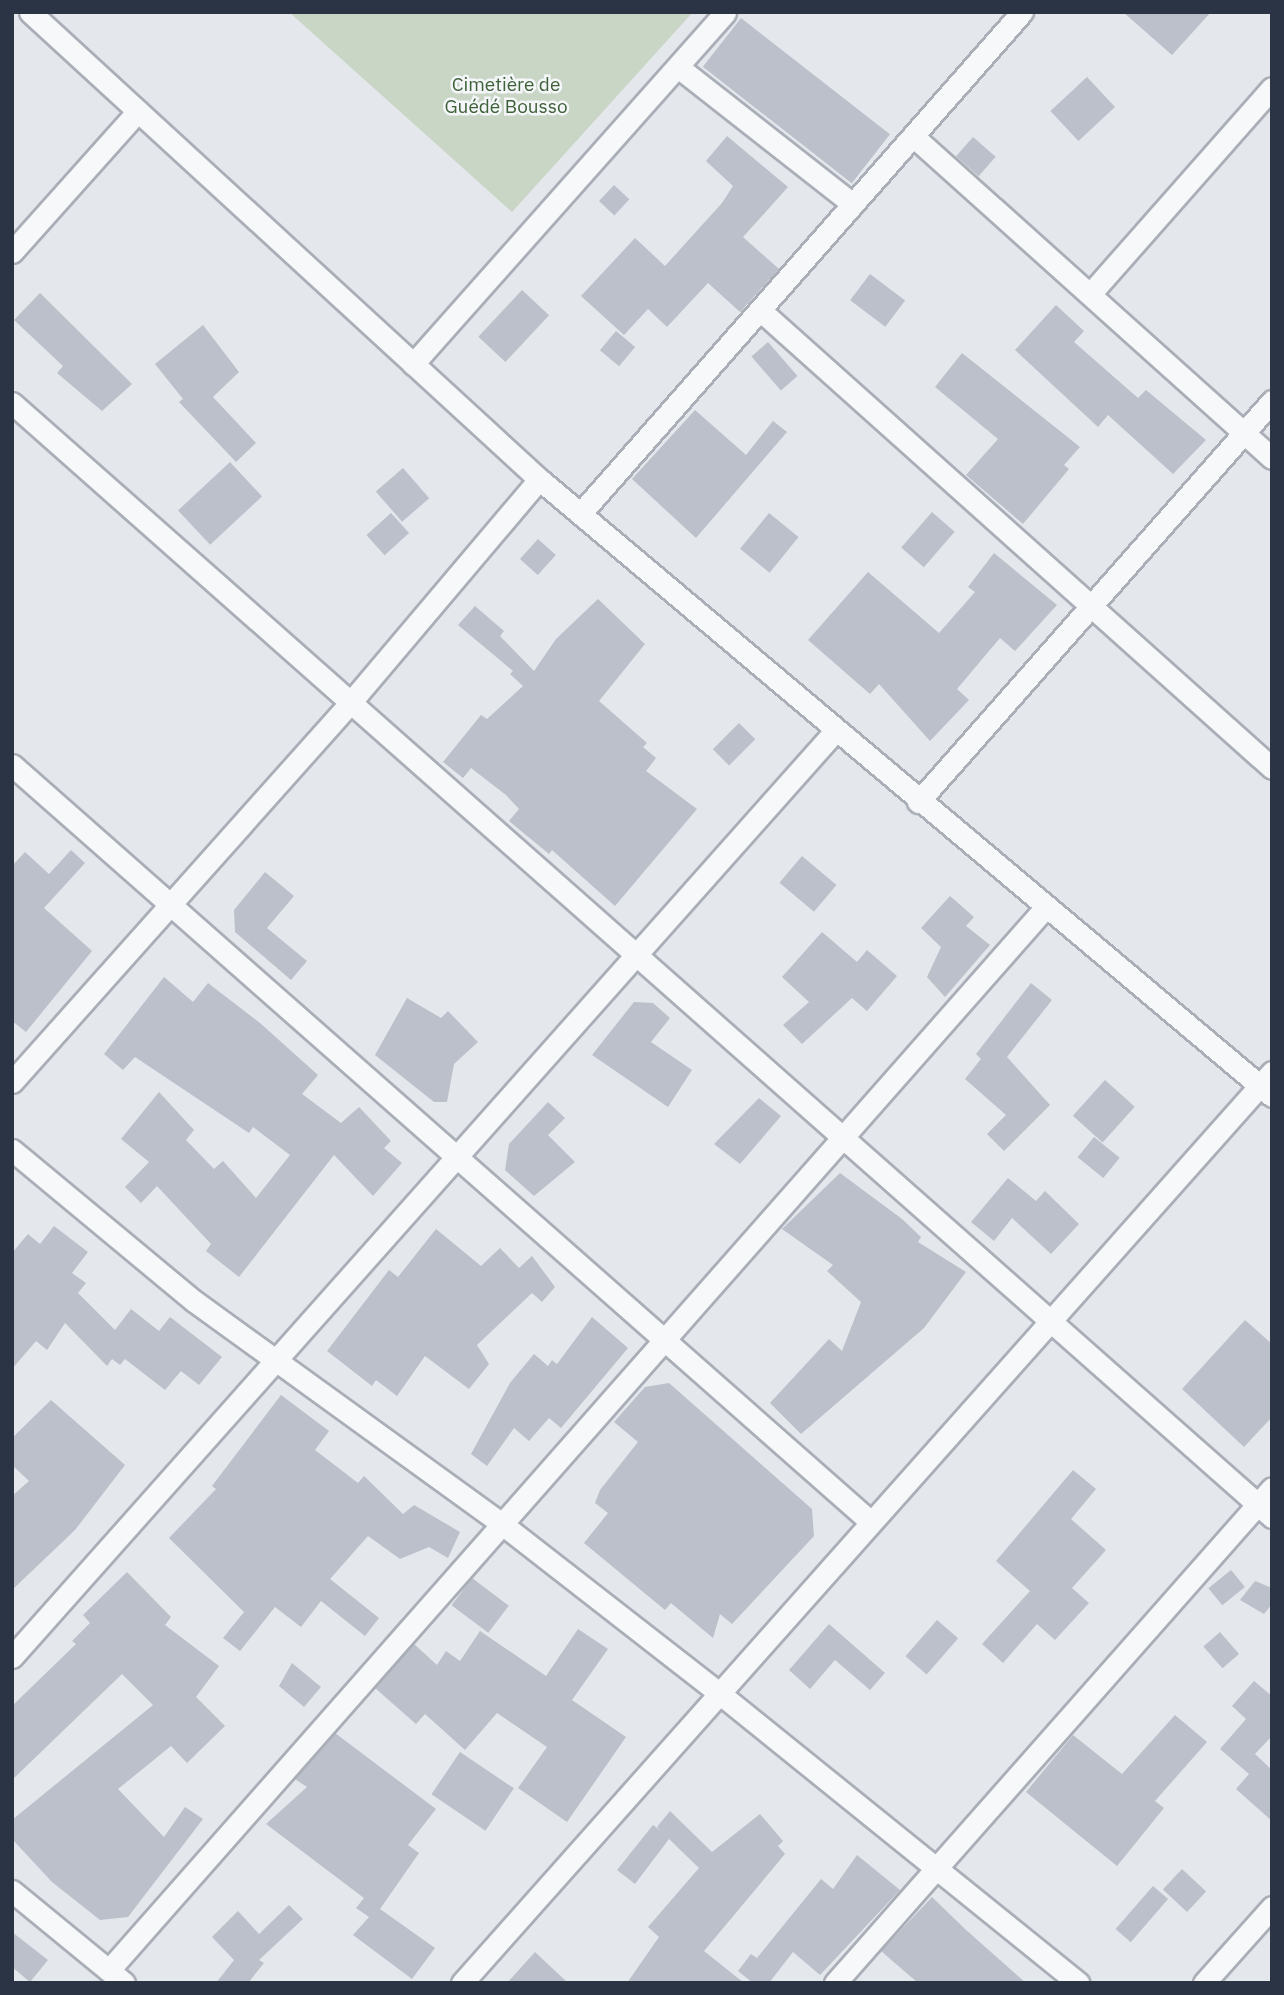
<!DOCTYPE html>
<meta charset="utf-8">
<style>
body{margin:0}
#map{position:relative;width:1284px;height:1995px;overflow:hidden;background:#e4e7ec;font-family:"IBM Plex Sans",sans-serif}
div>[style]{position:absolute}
.green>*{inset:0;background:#c9d6c5}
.building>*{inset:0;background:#bbc0ca;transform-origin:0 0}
.roads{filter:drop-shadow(2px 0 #a9aeb7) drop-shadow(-2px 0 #a9aeb7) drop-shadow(0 2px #a9aeb7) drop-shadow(0 -2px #a9aeb7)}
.minor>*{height:21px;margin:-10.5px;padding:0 10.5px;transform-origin:10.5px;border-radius:10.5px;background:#f7f8fa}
span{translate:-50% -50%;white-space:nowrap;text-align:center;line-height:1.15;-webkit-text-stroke:5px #f4f6f9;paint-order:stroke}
.park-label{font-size:19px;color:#3f6138}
.frame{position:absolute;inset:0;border:14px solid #2b3445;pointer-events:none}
</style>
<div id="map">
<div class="green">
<div style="clip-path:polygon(289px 12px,693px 12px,512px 212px)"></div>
</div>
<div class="building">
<div style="clip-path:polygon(1123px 12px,1211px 12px,1172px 55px)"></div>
<div style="left:741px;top:18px;width:189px;height:62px;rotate:38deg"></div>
<div style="left:1087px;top:77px;width:41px;height:50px;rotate:47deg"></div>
<div style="clip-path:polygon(727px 136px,788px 187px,743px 237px,779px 269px,740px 312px,708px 283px,667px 327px,648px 309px,624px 335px,581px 296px,635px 238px,665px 266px,722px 203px,733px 186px,706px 161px)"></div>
<div style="left:973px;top:137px;width:30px;height:26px;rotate:41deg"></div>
<div style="left:614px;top:185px;width:21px;height:22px;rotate:43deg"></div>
<div style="left:870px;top:274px;width:44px;height:33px;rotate:37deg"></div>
<div style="left:522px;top:290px;width:37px;height:64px;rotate:43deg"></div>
<div style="clip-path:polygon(40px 293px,132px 384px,102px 411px,57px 373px,63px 366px,14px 320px)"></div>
<div style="clip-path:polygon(1056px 305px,1084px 331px,1074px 342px,1138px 398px,1146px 390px,1206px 440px,1173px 474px,1108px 415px,1098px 427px,1015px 350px)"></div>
<div style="clip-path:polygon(203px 325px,239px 372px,213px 397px,256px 443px,236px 462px,179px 402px,183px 399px,155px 364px)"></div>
<div style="left:616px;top:331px;width:25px;height:25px;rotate:40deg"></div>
<div style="left:768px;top:342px;width:45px;height:22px;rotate:49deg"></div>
<div style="clip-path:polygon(962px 353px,1080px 447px,1064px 465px,1069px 469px,1023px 524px,966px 475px,998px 439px,935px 387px)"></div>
<div style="clip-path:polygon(695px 410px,746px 455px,773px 421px,787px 432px,696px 538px,632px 479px)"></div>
<div style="left:230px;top:462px;width:47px;height:71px;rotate:47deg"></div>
<div style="left:403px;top:468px;width:40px;height:36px;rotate:49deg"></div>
<div style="left:932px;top:512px;width:30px;height:47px;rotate:41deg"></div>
<div style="left:391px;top:513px;width:27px;height:33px;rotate:48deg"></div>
<div style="left:769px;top:513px;width:38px;height:46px;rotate:39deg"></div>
<div style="left:538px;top:539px;width:24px;height:27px;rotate:42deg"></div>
<div style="clip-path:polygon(994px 553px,1057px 605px,1015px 651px,1000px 638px,957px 689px,969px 700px,930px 741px,879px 684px,870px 694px,808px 640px,868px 572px,939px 633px,975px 592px,968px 587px)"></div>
<div style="clip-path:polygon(598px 599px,645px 644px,599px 701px,647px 743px,643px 747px,656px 758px,646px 771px,697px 809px,615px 906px,552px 850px,549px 854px,509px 821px,519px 809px,506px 795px,471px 768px,463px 778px,443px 762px,481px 715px,487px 719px,523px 686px,510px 674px,513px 671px,458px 625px,475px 606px,504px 631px,500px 636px,534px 671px,556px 639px)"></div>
<div style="left:739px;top:723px;width:23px;height:37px;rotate:45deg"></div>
<div style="clip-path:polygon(71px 850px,85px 863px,44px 908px,92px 951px,26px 1032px,12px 1021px,12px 866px,25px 852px,49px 874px)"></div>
<div style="left:802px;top:856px;width:45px;height:35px;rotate:40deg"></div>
<div style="clip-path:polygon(265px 872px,294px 896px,267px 928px,307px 961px,291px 980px,235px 932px,234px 910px)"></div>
<div style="clip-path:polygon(950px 896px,974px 917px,966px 926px,990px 945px,945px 997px,927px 977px,941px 947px,921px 928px)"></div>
<div style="clip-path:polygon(822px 932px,857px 962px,867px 950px,897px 976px,867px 1011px,852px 998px,802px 1044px,783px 1025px,809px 1002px,782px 977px)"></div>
<div style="clip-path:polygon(164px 977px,193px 1002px,208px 983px,260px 1023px,318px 1075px,302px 1094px,341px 1123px,359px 1107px,391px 1141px,384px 1148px,402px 1163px,373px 1196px,334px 1155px,239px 1277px,206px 1251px,211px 1244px,157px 1186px,141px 1203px,125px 1187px,149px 1162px,121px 1139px,159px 1092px,194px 1130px,186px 1140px,214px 1169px,223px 1161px,256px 1198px,290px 1155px,253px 1127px,249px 1133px,135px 1057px,123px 1070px,104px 1054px)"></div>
<div style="clip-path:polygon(1031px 983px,1052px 1000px,1007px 1057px,1050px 1105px,1004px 1151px,987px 1134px,1006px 1115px,965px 1079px,981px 1059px,976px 1054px)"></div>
<div style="clip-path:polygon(407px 998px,441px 1018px,448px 1011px,478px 1042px,454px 1064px,447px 1102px,434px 1102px,375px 1055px)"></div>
<div style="clip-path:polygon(634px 1002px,653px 1003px,670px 1018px,651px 1042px,692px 1070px,668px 1107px,592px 1055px)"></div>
<div style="left:1105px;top:1080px;width:40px;height:48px;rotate:42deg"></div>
<div style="clip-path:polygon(759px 1098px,781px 1116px,740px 1164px,714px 1144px)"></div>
<div style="clip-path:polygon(548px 1102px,565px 1118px,548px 1135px,575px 1162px,534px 1196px,505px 1170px,509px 1144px)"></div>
<div style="left:1094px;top:1137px;width:33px;height:26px;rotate:39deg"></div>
<div style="clip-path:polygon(840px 1173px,902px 1219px,921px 1237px,918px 1242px,966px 1272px,924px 1328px,801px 1434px,770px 1403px,829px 1339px,842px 1351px,861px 1302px,827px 1271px,833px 1265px,782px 1229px)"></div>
<div style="clip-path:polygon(1008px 1178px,1036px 1201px,1045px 1191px,1079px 1224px,1051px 1254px,1012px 1218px,994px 1241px,971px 1222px)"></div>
<div style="clip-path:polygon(54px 1226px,88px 1252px,72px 1273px,86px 1283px,78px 1293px,115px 1330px,131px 1309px,159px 1331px,170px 1317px,222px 1357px,199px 1385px,181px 1371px,165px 1390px,125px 1359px,120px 1365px,112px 1359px,107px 1366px,65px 1323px,47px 1350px,36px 1341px,12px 1369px,12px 1253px,28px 1234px,40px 1244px)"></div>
<div style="clip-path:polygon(436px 1229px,481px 1266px,500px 1248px,519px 1268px,532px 1256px,555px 1287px,542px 1302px,532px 1293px,477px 1345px,489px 1364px,469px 1389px,425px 1356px,397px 1396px,376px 1380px,372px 1386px,327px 1351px,389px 1270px,398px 1277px)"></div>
<div style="clip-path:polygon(592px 1317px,628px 1348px,561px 1428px,549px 1418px,529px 1441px,514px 1428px,487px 1466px,471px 1454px,510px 1383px,534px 1354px,548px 1366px,552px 1360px,557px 1364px)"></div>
<div style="clip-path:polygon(1245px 1320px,1272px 1344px,1272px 1417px,1244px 1447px,1182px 1389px)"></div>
<div style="clip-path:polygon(669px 1383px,812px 1509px,814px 1536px,732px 1624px,720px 1614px,713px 1638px,671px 1603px,665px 1610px,584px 1543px,608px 1513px,595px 1503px,600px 1490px,638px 1442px,614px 1422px,645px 1387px)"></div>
<div style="clip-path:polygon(281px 1395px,329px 1431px,315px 1450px,358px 1483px,364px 1476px,403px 1514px,414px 1505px,460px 1532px,448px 1558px,429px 1547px,400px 1559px,368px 1536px,330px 1579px,379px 1618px,365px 1636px,321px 1601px,301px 1627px,275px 1607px,240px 1651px,223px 1638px,244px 1612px,169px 1538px,216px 1489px,212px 1486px)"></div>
<div style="clip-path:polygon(51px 1400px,125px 1465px,75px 1530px,12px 1590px,12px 1496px,29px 1481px,12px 1465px,12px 1438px)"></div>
<div style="clip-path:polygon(1073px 1470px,1096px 1489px,1071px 1519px,1106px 1550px,1072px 1588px,1089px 1603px,1055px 1640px,1037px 1624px,1003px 1663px,982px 1644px,1030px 1591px,996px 1561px)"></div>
<div style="left:1231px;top:1570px;width:22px;height:29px;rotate:51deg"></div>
<div style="clip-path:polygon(127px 1572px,171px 1617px,165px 1625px,219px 1666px,196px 1697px,225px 1726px,187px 1763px,171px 1746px,118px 1789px,164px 1837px,185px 1807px,203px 1819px,128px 1917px,100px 1920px,52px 1882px,12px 1839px,12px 1820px,153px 1705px,122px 1674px,12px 1780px,12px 1706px,76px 1644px,72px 1641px,90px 1623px,83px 1615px)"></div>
<div style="left:472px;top:1578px;width:46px;height:34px;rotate:37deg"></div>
<div style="clip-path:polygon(1255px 1581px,1272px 1588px,1272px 1604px,1264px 1614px,1240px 1600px)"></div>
<div style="left:937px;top:1620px;width:28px;height:48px;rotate:41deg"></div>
<div style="clip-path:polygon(829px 1624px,885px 1673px,870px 1690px,835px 1660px,810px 1689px,789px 1670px)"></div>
<div style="clip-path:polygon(578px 1629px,608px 1649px,572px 1700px,626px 1737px,567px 1822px,518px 1788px,547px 1747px,497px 1713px,465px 1750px,425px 1714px,416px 1724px,375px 1688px,414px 1644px,437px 1665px,446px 1651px,460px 1661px,480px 1631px,546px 1676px)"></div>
<div style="left:1220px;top:1632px;width:29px;height:22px;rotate:49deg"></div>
<div style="clip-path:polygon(292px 1663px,321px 1687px,304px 1707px,279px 1686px)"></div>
<div style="clip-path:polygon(1254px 1681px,1272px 1696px,1272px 1736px,1255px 1754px,1272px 1770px,1272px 1821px,1236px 1789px,1249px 1774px,1220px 1749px,1246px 1719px,1232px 1706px)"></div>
<div style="clip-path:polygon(1175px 1715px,1207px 1742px,1155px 1801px,1164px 1808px,1117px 1866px,1026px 1792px,1073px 1735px,1122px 1774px)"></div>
<div style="clip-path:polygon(335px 1733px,436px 1809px,408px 1845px,419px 1853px,380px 1909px,435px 1948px,412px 1979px,353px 1935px,369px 1917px,356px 1908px,364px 1898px,266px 1824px,307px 1787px,295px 1779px)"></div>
<div style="left:460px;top:1752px;width:65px;height:51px;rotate:34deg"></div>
<div style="clip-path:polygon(670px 1811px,712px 1852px,760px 1814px,783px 1841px,778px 1846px,785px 1854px,704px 1951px,744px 1983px,627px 1983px,659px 1937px,648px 1927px,699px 1868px,669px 1839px,635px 1884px,617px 1870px,653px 1825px,661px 1831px,657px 1827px)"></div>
<div style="clip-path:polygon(857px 1855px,900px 1890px,820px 1975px,793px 1952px,769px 1983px,753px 1983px,738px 1971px,751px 1954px,757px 1958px,821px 1879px,833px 1889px)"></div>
<div style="left:1182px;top:1869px;width:33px;height:28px;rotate:43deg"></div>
<div style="left:1153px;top:1886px;width:20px;height:57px;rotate:41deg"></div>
<div style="clip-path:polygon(932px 1897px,965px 1929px,1026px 1983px,918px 1983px,881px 1951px)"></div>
<div style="clip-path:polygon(289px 1905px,303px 1919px,259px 1960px,264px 1963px,248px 1983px,216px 1983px,234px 1960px,212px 1937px,238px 1911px,259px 1934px)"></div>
<div style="clip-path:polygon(12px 1932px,48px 1960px,30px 1982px,12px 1967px)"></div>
<div style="clip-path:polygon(535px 1952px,568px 1983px,507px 1983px)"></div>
</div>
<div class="roads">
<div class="minor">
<div style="left:30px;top:12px;width:691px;rotate:42.54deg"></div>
<div style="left:539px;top:479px;width:958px;rotate:40.09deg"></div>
<div style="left:678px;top:67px;width:222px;rotate:38.1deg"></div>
<div style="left:913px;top:136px;width:482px;rotate:41.9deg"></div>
<div style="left:12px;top:252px;width:189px;rotate:-48.2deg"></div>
<div style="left:1091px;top:293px;width:273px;rotate:-48.6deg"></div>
<div style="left:760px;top:310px;width:687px;rotate:41.81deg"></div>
<div style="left:413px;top:364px;width:470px;rotate:-48.4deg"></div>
<div style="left:12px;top:403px;width:1682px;rotate:41.48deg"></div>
<div style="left:580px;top:514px;width:669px;rotate:-48.64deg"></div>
<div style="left:12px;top:765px;width:1145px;rotate:41.39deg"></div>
<div style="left:918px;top:802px;width:535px;rotate:-48.56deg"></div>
<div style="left:12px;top:1082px;width:508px;rotate:-48.27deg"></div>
<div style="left:350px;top:703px;width:293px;rotate:-49.8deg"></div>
<div style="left:12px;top:1150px;width:236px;rotate:39.7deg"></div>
<div style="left:194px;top:1301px;width:380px;rotate:35.9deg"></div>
<div style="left:502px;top:1524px;width:275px;rotate:37.9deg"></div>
<div style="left:719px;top:1693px;width:462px;rotate:38.9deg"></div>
<div style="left:12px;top:1657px;width:1237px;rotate:-48.37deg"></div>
<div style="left:12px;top:1891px;width:145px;rotate:39.4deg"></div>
<div style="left:109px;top:1970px;width:1416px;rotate:-48.61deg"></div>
<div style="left:462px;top:1983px;width:1219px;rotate:-48.36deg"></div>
<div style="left:835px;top:1983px;width:660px;rotate:-48.56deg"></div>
<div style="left:1204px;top:1983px;width:102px;rotate:-48.2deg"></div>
</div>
</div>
<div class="park-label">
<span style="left:506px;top:96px">Cimetière de<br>Guédé Bousso</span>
</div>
<div class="frame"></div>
</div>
